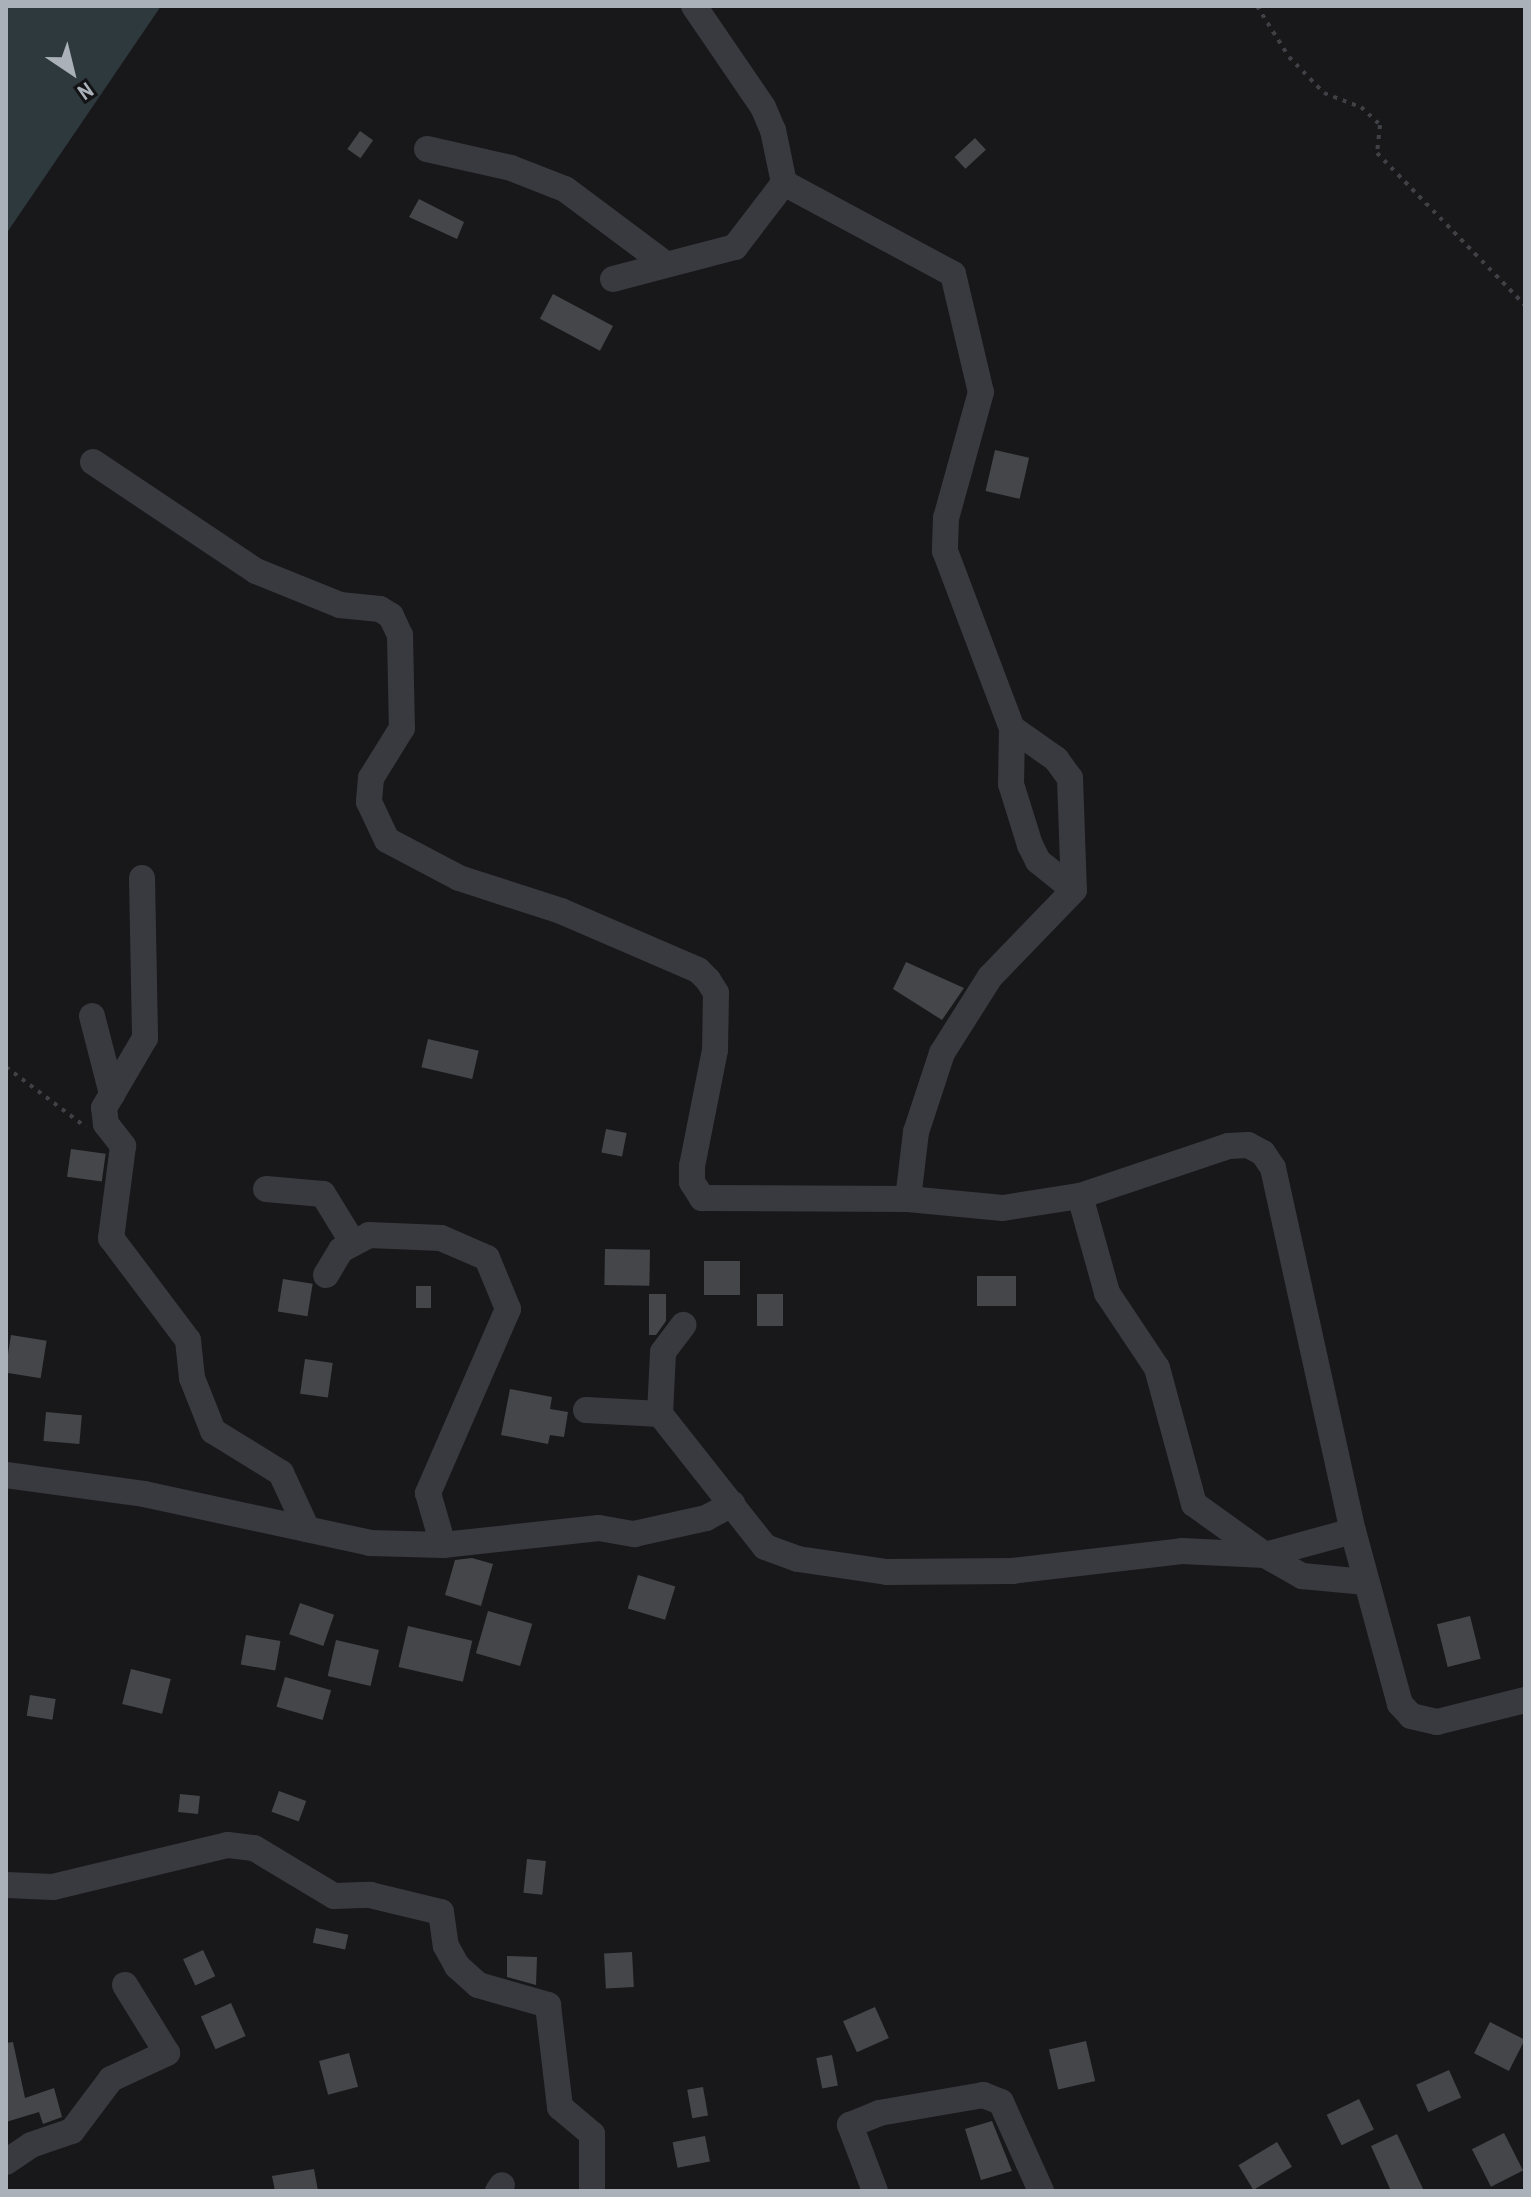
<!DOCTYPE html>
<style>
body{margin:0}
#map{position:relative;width:1531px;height:2197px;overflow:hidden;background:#18181a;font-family:"Archivo Narrow",sans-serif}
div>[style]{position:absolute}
.water>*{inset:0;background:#2e393e}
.building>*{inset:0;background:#44464a;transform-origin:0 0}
.path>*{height:4px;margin-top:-2px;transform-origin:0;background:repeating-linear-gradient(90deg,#3f4146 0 4px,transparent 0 10px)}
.minor>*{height:26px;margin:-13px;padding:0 13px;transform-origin:13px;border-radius:13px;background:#393a3f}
span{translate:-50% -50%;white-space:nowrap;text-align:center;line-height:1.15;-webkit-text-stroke:7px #131315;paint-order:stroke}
.frame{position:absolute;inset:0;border:8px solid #aab1b9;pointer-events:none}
.north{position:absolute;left:32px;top:32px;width:80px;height:80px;-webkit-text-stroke:6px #131315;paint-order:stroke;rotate:145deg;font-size:22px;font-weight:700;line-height:32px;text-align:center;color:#aab1b9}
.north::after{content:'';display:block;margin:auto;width:28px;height:36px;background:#aab1b9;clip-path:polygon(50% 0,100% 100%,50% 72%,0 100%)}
</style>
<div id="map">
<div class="water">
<div style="clip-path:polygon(6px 6px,161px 6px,6px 234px)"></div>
</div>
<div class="building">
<div style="left:360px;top:131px;width:16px;height:22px;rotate:35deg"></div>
<div style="left:975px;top:138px;width:16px;height:28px;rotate:47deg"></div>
<div style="clip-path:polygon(419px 199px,464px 222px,457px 239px,409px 217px)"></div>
<div style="left:553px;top:294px;width:68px;height:28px;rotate:28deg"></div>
<div style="left:995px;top:450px;width:35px;height:42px;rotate:13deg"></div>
<div style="clip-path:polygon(906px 962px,964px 988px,942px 1020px,893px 989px)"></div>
<div style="left:428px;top:1039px;width:52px;height:29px;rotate:13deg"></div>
<div style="left:606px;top:1129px;width:21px;height:24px;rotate:11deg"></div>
<div style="left:71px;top:1149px;width:35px;height:28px;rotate:8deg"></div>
<div style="left:605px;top:1249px;width:45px;height:36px;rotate:1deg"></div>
<div style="left:704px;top:1261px;width:36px;height:34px"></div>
<div style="left:1016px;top:1276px;width:30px;height:39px;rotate:90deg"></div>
<div style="left:283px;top:1279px;width:30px;height:33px;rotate:9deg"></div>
<div style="left:416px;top:1286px;width:15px;height:22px"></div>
<div style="clip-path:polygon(649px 1294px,666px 1294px,666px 1321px,656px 1335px,649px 1335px)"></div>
<div style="left:757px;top:1294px;width:26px;height:32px"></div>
<div style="left:11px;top:1335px;width:36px;height:38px;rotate:9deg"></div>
<div style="left:305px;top:1359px;width:28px;height:35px;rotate:8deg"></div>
<div style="clip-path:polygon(510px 1389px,552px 1397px,550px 1409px,568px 1412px,564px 1437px,550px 1435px,548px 1444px,501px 1435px)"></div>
<div style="left:46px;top:1412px;width:36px;height:29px;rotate:5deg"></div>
<div style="clip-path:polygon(472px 1558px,493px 1564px,481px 1606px,445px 1595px,455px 1560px)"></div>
<div style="left:638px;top:1575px;width:39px;height:35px;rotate:17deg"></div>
<div style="left:300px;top:1603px;width:36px;height:33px;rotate:19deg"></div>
<div style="left:488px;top:1611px;width:46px;height:44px;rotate:16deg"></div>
<div style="left:1470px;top:1616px;width:44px;height:34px;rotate:76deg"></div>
<div style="left:408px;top:1626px;width:66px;height:42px;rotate:13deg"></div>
<div style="left:246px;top:1635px;width:35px;height:30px;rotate:10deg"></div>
<div style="left:336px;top:1640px;width:44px;height:37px;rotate:13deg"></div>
<div style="left:131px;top:1669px;width:41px;height:36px;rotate:14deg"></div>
<div style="left:285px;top:1677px;width:48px;height:31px;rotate:16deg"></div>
<div style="left:30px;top:1695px;width:26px;height:21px;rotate:9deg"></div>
<div style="left:279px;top:1791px;width:29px;height:22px;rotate:20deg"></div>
<div style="left:180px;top:1794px;width:20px;height:18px;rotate:6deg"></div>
<div style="left:527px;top:1859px;width:19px;height:34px;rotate:6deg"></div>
<div style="left:316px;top:1928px;width:33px;height:15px;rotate:12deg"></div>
<div style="left:203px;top:1950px;width:29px;height:22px;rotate:65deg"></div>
<div style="left:632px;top:1952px;width:35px;height:28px;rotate:87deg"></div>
<div style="clip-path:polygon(507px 1956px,537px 1957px,536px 1985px,507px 1977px)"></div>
<div style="left:231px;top:2003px;width:36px;height:33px;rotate:66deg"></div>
<div style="left:875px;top:2007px;width:34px;height:35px;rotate:66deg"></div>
<div style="left:1490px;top:2022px;width:39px;height:35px;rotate:27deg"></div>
<div style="left:1086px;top:2041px;width:41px;height:38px;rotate:77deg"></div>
<div style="clip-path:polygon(13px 2042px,25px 2098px,54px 2088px,62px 2117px,43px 2124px,39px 2112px,6px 2122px,6px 2043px)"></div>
<div style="left:349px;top:2053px;width:35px;height:31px;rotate:75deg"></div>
<div style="left:832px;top:2055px;width:31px;height:16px;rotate:79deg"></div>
<div style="left:1449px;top:2070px;width:30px;height:36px;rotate:66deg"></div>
<div style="left:703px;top:2087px;width:29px;height:16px;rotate:80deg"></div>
<div style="left:1359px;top:2099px;width:34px;height:36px;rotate:64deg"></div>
<div style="clip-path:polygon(992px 2121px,1012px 2171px,981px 2180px,965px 2129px)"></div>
<div style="left:1504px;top:2133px;width:42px;height:36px;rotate:63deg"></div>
<div style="clip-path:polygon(1397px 2134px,1424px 2191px,1391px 2191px,1371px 2146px)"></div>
<div style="left:705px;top:2136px;width:26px;height:33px;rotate:79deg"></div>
<div style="left:1277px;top:2142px;width:29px;height:45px;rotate:59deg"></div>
<div style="clip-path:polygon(314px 2169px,318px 2191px,275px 2191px,272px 2176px)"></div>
</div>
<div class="path">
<div style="left:1257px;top:6px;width:60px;rotate:57.9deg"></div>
<div style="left:1289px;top:57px;width:50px;rotate:45.8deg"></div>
<div style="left:1324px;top:93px;width:40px;rotate:21deg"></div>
<div style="left:1361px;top:107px;width:26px;rotate:43deg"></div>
<div style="left:1380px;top:125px;width:28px;rotate:96deg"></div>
<div style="left:1377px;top:153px;width:212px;rotate:45.8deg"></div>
<div style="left:6px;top:1067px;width:100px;rotate:36.9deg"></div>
</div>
<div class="minor">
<div style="left:694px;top:6px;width:122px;rotate:55.7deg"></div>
<div style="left:763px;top:107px;width:25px;rotate:67deg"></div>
<div style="left:773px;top:130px;width:54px;rotate:78.3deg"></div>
<div style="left:784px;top:183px;width:192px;rotate:28.3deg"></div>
<div style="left:953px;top:274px;width:121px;rotate:76.7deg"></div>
<div style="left:981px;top:392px;width:131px;rotate:105.5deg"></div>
<div style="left:946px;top:518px;width:33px;rotate:92deg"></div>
<div style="left:945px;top:551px;width:189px;rotate:69.3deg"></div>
<div style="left:1012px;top:728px;width:54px;rotate:35.2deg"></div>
<div style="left:1056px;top:759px;width:24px;rotate:54deg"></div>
<div style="left:1070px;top:778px;width:112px;rotate:88deg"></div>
<div style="left:1074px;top:890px;width:121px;rotate:134deg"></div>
<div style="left:990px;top:977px;width:90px;rotate:122.3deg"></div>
<div style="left:942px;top:1053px;width:83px;rotate:108.2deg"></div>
<div style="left:916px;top:1132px;width:67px;rotate:96.8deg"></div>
<div style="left:908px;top:1199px;width:95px;rotate:5.4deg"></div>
<div style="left:1003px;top:1208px;width:78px;rotate:-8.9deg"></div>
<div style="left:1080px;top:1196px;width:101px;rotate:74.4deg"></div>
<div style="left:1107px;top:1293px;width:90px;rotate:56.3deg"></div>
<div style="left:1157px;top:1368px;width:141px;rotate:74.8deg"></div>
<div style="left:1194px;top:1504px;width:87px;rotate:35.7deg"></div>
<div style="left:1265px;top:1555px;width:91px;rotate:-15.3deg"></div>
<div style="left:1353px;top:1531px;width:179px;rotate:74.8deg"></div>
<div style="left:1400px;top:1704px;width:16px;rotate:47deg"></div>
<div style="left:1411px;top:1716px;width:27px;rotate:13deg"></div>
<div style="left:1437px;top:1722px;width:91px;rotate:-14deg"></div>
<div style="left:427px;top:149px;width:86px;rotate:12.7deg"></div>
<div style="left:511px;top:168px;width:58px;rotate:21.3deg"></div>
<div style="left:565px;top:189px;width:124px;rotate:36.8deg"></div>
<div style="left:613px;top:279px;width:126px;rotate:-14.7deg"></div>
<div style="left:735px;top:247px;width:81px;rotate:-52.6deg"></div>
<div style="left:93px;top:462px;width:196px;rotate:33.8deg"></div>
<div style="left:256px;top:571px;width:91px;rotate:22deg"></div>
<div style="left:340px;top:605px;width:40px;rotate:5.7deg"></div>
<div style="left:380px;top:609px;width:13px;rotate:32deg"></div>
<div style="left:391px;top:616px;width:21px;rotate:65deg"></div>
<div style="left:400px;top:635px;width:93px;rotate:88.8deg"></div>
<div style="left:402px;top:728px;width:59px;rotate:121.8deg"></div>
<div style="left:371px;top:778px;width:24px;rotate:95deg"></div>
<div style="left:369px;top:802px;width:42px;rotate:64.7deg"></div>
<div style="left:387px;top:840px;width:81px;rotate:27.8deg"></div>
<div style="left:459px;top:878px;width:107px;rotate:17.9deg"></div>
<div style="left:561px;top:911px;width:149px;rotate:23.3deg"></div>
<div style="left:698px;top:970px;width:14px;rotate:45deg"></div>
<div style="left:708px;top:980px;width:15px;rotate:58deg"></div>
<div style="left:716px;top:993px;width:57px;rotate:91deg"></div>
<div style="left:715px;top:1050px;width:118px;rotate:101.2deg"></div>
<div style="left:692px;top:1166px;width:16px;rotate:90deg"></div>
<div style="left:692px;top:1182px;width:19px;rotate:58deg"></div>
<div style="left:702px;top:1198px;width:206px;rotate:0.3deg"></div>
<div style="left:1012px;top:728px;width:56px;rotate:91deg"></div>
<div style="left:1011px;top:784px;width:64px;rotate:72.7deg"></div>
<div style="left:1030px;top:845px;width:18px;rotate:63deg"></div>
<div style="left:1038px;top:861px;width:46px;rotate:38.9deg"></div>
<div style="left:142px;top:878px;width:160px;rotate:88.9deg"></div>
<div style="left:145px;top:1038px;width:81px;rotate:120.4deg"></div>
<div style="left:104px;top:1108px;width:16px;rotate:83deg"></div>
<div style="left:106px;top:1124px;width:28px;rotate:52deg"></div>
<div style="left:123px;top:1146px;width:93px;rotate:97.4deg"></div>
<div style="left:111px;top:1238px;width:128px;rotate:53deg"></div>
<div style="left:188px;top:1340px;width:38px;rotate:84deg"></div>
<div style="left:192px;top:1378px;width:57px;rotate:68.4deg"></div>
<div style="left:213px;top:1431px;width:80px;rotate:31.7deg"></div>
<div style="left:281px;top:1473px;width:62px;rotate:65.1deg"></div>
<div style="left:92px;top:1016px;width:81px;rotate:75.6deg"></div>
<div style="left:266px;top:1189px;width:57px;rotate:5deg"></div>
<div style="left:323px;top:1194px;width:57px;rotate:58.5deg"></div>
<div style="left:1080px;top:1196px;width:157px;rotate:-18.6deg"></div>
<div style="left:1229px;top:1146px;width:19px;rotate:-3deg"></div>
<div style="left:1248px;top:1145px;width:17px;rotate:28deg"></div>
<div style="left:1263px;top:1153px;width:18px;rotate:56deg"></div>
<div style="left:1273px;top:1168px;width:372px;rotate:77.6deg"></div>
<div style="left:326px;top:1275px;width:29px;rotate:-59deg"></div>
<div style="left:341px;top:1250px;width:32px;rotate:-28deg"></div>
<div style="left:369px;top:1235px;width:72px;rotate:2.4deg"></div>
<div style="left:441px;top:1238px;width:50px;rotate:23.5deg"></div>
<div style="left:487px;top:1258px;width:55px;rotate:67.6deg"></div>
<div style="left:508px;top:1309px;width:201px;rotate:113.5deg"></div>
<div style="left:428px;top:1493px;width:54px;rotate:73.9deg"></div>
<div style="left:586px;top:1410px;width:74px;rotate:3.1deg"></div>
<div style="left:660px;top:1414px;width:169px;rotate:51.7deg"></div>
<div style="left:765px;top:1547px;width:35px;rotate:20deg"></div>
<div style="left:798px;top:1559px;width:90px;rotate:8.3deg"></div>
<div style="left:887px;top:1572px;width:125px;rotate:-0.5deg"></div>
<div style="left:1012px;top:1571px;width:171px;rotate:-6.7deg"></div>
<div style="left:1182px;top:1551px;width:83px;rotate:2.8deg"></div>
<div style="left:1265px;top:1555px;width:43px;rotate:29.6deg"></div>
<div style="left:1302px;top:1576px;width:64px;rotate:5.4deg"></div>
<div style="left:660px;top:1414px;width:62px;rotate:-87.2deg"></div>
<div style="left:663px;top:1352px;width:34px;rotate:-53deg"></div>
<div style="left:6px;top:1475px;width:139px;rotate:7.8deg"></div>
<div style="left:144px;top:1494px;width:231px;rotate:12.2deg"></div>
<div style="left:370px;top:1543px;width:73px;rotate:1.6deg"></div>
<div style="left:443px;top:1545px;width:157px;rotate:-6.2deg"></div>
<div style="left:599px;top:1528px;width:36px;rotate:10deg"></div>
<div style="left:634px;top:1534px;width:74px;rotate:-12.5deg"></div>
<div style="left:706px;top:1518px;width:30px;rotate:-28deg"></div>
<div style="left:6px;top:1885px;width:47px;rotate:2.4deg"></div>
<div style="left:53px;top:1887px;width:180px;rotate:-13.5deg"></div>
<div style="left:228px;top:1845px;width:26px;rotate:7deg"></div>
<div style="left:254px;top:1848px;width:93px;rotate:31deg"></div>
<div style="left:334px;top:1896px;width:36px;rotate:-2deg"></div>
<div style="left:370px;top:1895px;width:73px;rotate:13.5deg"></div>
<div style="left:441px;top:1912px;width:34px;rotate:82deg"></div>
<div style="left:446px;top:1946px;width:23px;rotate:61deg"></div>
<div style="left:457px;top:1966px;width:28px;rotate:42deg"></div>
<div style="left:478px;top:1985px;width:73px;rotate:15.9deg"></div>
<div style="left:548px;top:2005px;width:103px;rotate:83.3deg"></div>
<div style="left:560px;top:2107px;width:42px;rotate:40.2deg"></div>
<div style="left:592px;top:2134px;width:57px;rotate:90deg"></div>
<div style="left:6px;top:2162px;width:30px;rotate:-34deg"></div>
<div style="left:31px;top:2145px;width:43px;rotate:-18.9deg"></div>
<div style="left:72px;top:2131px;width:65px;rotate:-53.1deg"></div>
<div style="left:111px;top:2079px;width:62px;rotate:-24.9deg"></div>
<div style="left:167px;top:2053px;width:80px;rotate:-121.7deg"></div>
<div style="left:498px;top:2191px;width:7px;rotate:-56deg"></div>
<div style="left:875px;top:2191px;width:71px;rotate:-110.7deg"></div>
<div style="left:850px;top:2125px;width:31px;rotate:-22deg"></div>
<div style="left:879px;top:2113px;width:106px;rotate:-9.8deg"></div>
<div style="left:983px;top:2095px;width:19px;rotate:21deg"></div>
<div style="left:1001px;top:2102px;width:98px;rotate:65.8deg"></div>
</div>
<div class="frame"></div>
<div class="north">N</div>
</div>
